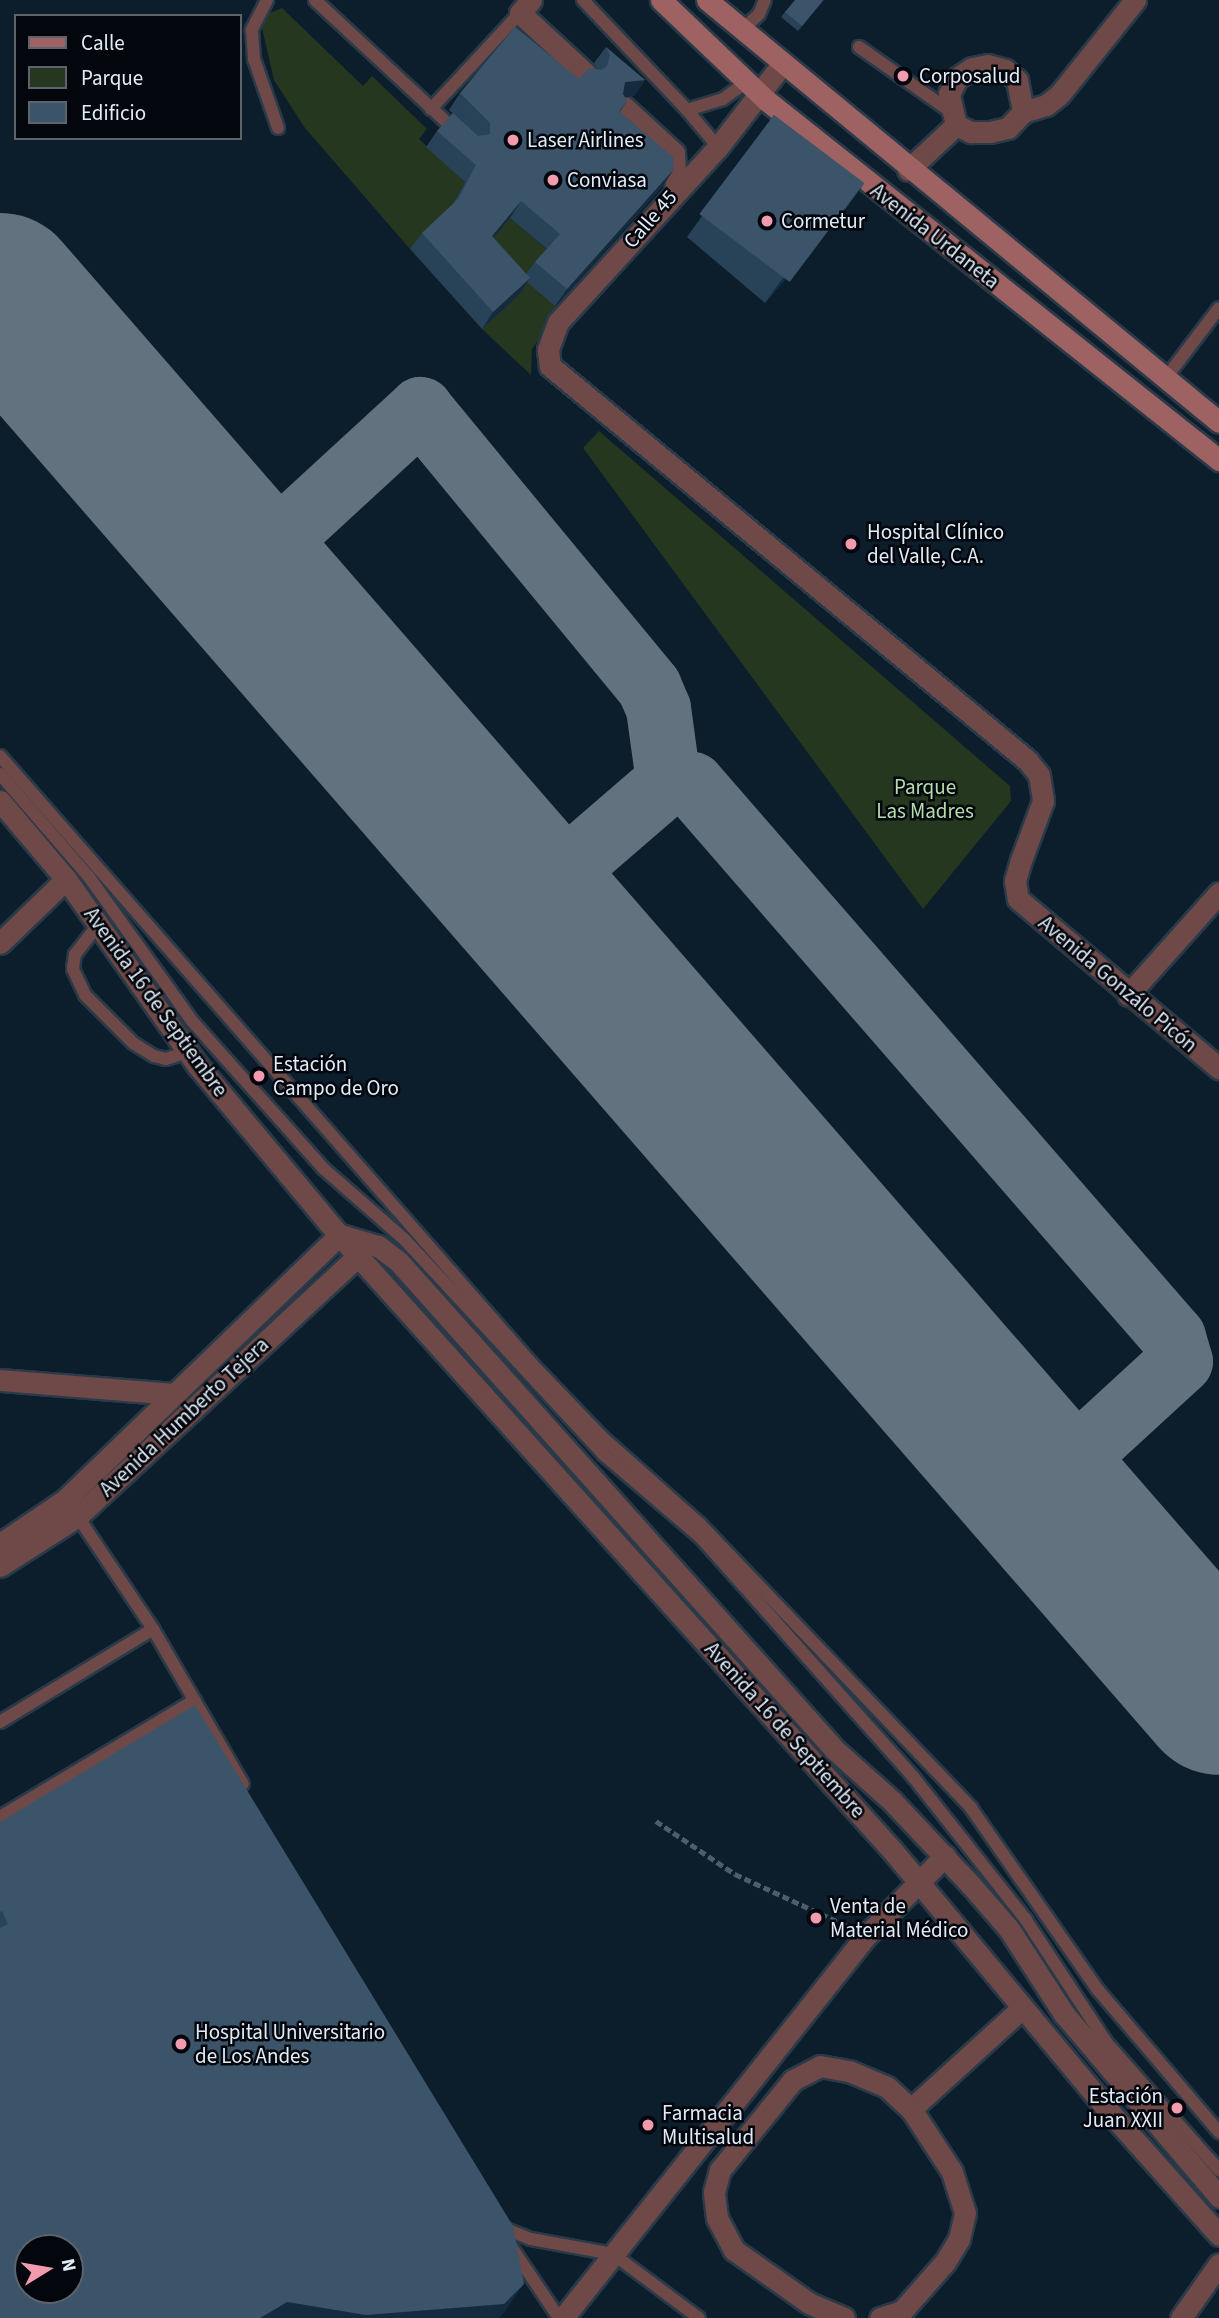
<!DOCTYPE html>
<meta charset="utf-8">
<style>
body{margin:0}
#map{position:relative;width:1219px;height:2318px;overflow:hidden;background:#0c1d2c;font-family:"Source Sans 3",sans-serif}
div>[style]{position:absolute}
.green>*{inset:0;background:#25371f}
.taxiway>*{height:65px;margin:-32.5px;padding:0 32.5px;transform-origin:32.5px;border-radius:32.5px;background:#63727f}
.runway>*{height:161px;margin:-80.5px;padding:0 80.5px;transform-origin:80.5px;border-radius:80.5px;background:#63727f}
.path>*{height:4.5px;margin-top:-2.25px;transform-origin:0;background:repeating-linear-gradient(90deg,#4d5d6a 0 7px,transparent 0 10.5px)}
.roads{filter:drop-shadow(2px 0 #2a3a48) drop-shadow(-2px 0 #2a3a48) drop-shadow(0 2px #2a3a48) drop-shadow(0 -2px #2a3a48)}
.lane>*{height:12px;margin:-6px;padding:0 6px;transform-origin:6px;border-radius:6px;background:#6e4948}
.street>*{height:21px;margin:-10.5px;padding:0 10.5px;transform-origin:10.5px;border-radius:10.5px;background:#6e4948}
.secondary>*{height:21px;margin:-10.5px;padding:0 10.5px;transform-origin:10.5px;border-radius:10.5px;background:#9d6261}
.wall>*{inset:0;background:#284258}
.shaded-wall>*{inset:0;background:#142b3f}
.building>*{inset:0;background:#3c5469;transform-origin:0 0}
.dots>*{width:19px;height:19px;translate:-50% -50%;box-sizing:border-box;border:4px solid #03070d;border-radius:50%}
span{translate:-50% -50%;white-space:nowrap;text-align:center;line-height:1.15;-webkit-text-stroke:5px #03070d;paint-order:stroke}
.poi-label{font-size:21px;color:#e1ecf7}
.left{translate:0 -50%;text-align:left}
.right{translate:-100% -50%;text-align:right}
.street-label{font-size:21px;color:#e1ecf7}
.park-label{font-size:21px;color:#b4dda9}
.legend{position:absolute;left:14px;top:14px;width:228px;height:126px;box-sizing:border-box;background:#03070d;border:2px solid #5c636b;margin:0;padding:9px 12px;list-style:none;font-size:21px;color:#e1ecf7}
.legend li{display:flex;align-items:center;gap:14px;height:35px}
.legend b{width:35px;border:2px solid #5c636b}
.north{position:absolute;left:14px;top:2234px;width:70px;height:70px;box-sizing:border-box;background:#03070d;border:2px solid #5c636b;border-radius:50%;rotate:79deg;font-size:19px;font-weight:700;line-height:28px;text-align:center;color:#e1ecf7}
.north::after{content:'';display:block;margin:auto;width:24px;height:32px;background:#f29aae;clip-path:polygon(50% 0,100% 100%,50% 72%,0 100%)}
</style>
<div id="map">
<div class="green">
<div style="clip-path:polygon(282px 8px,363px 86px,372px 76px,427px 129px,419px 139px,465px 182px,447px 216px,410px 249px,305px 128px,274px 80px,262px 28px,267px 14px)"></div>
<div style="clip-path:polygon(510px 218px,548px 250px,524px 278px,560px 310px,532px 349px,531px 375px,482px 329px,481px 253px)"></div>
<div style="clip-path:polygon(599px 431px,1010px 786px,1011px 801px,923px 909px,583px 448px)"></div>
</div>
<div class="taxiway">
<div style="left:243px;top:572px;width:241px;rotate:-42.6deg"></div>
<div style="left:420px;top:409px;width:360px;rotate:50.5deg"></div>
<div style="left:649px;top:687px;width:23px;rotate:67deg"></div>
<div style="left:658px;top:708px;width:74px;rotate:82.2deg"></div>
<div style="left:529px;top:901px;width:184px;rotate:-40.8deg"></div>
<div style="left:668px;top:781px;width:24px;rotate:7deg"></div>
<div style="left:692px;top:784px;width:733px;rotate:48.98deg"></div>
<div style="left:1173px;top:1337px;width:25px;rotate:74deg"></div>
<div style="left:1180px;top:1361px;width:189px;rotate:137.4deg"></div>
</div>
<div class="runway">
<div style="left:0;top:293px;width:1857px;rotate:48.97deg"></div>
</div>
<div class="path">
<div style="left:656px;top:1821px;width:95px;rotate:33.9deg"></div>
<div style="left:735px;top:1874px;width:123px;rotate:24.9deg"></div>
</div>
<div class="roads">
<div class="lane">
<div style="left:267px;top:0;width:34px;rotate:117deg"></div>
<div style="left:252px;top:30px;width:29px;rotate:86deg"></div>
<div style="left:254px;top:59px;width:73px;rotate:70.8deg"></div>
<div style="left:315px;top:0;width:192px;rotate:42.9deg"></div>
<div style="left:583px;top:0;width:151px;rotate:46.6deg"></div>
<div style="left:687px;top:110px;width:38px;rotate:-17deg"></div>
<div style="left:723px;top:99px;width:31px;rotate:-36deg"></div>
<div style="left:742px;top:30px;width:23px;rotate:-43deg"></div>
<div style="left:759px;top:14px;width:15px;rotate:-67deg"></div>
<div style="left:859px;top:47px;width:113px;rotate:35.2deg"></div>
<div style="left:431px;top:109px;width:131px;rotate:-47.2deg"></div>
<div style="left:687px;top:110px;width:48px;rotate:50deg"></div>
<div style="left:1165px;top:379px;width:89px;rotate:-52.7deg"></div>
<div style="left:0;top:756px;width:808px;rotate:48.81deg"></div>
<div style="left:532px;top:1364px;width:100px;rotate:46.2deg"></div>
<div style="left:601px;top:1436px;width:132px;rotate:41.6deg"></div>
<div style="left:700px;top:1524px;width:393px;rotate:46.3deg"></div>
<div style="left:971px;top:1808px;width:222px;rotate:55.1deg"></div>
<div style="left:1098px;top:1990px;width:187px;rotate:49.6deg"></div>
<div style="left:0;top:774px;width:136px;rotate:49.2deg"></div>
<div style="left:89px;top:877px;width:177px;rotate:54.4deg"></div>
<div style="left:192px;top:1021px;width:198px;rotate:48.3deg"></div>
<div style="left:324px;top:1169px;width:108px;rotate:41.2deg"></div>
<div style="left:405px;top:1240px;width:292px;rotate:47.2deg"></div>
<div style="left:603px;top:1454px;width:130px;rotate:40.6deg"></div>
<div style="left:702px;top:1539px;width:319px;rotate:48.4deg"></div>
<div style="left:914px;top:1778px;width:181px;rotate:51.7deg"></div>
<div style="left:1026px;top:1920px;width:146px;rotate:56.7deg"></div>
<div style="left:1106px;top:2042px;width:171px;rotate:48.6deg"></div>
<div style="left:98px;top:925px;width:37px;rotate:128deg"></div>
<div style="left:75px;top:954px;width:15px;rotate:98deg"></div>
<div style="left:73px;top:969px;width:29px;rotate:65deg"></div>
<div style="left:85px;top:995px;width:68px;rotate:45deg"></div>
<div style="left:133px;top:1043px;width:25px;rotate:32deg"></div>
<div style="left:154px;top:1056px;width:12px;rotate:14deg"></div>
<div style="left:166px;top:1059px;width:23px;rotate:-18deg"></div>
<div style="left:74px;top:1511px;width:142px;rotate:56.2deg"></div>
<div style="left:153px;top:1629px;width:179px;rotate:59.9deg"></div>
<div style="left:0;top:1722px;width:179px;rotate:-31.3deg"></div>
<div style="left:0;top:1817px;width:227px;rotate:-31deg"></div>
<div style="left:501px;top:2227px;width:32px;rotate:22deg"></div>
<div style="left:531px;top:2239px;width:83px;rotate:10.4deg"></div>
<div style="left:613px;top:2254px;width:107px;rotate:36.7deg"></div>
<div style="left:510px;top:2245px;width:88px;rotate:56.1deg"></div>
</div>
<div class="street">
<div style="left:531px;top:0;width:17px;rotate:130deg"></div>
<div style="left:520px;top:13px;width:90px;rotate:42.7deg"></div>
<div style="left:783px;top:63px;width:106px;rotate:127.7deg"></div>
<div style="left:718px;top:147px;width:237px;rotate:132.4deg"></div>
<div style="left:558px;top:322px;width:30px;rotate:110deg"></div>
<div style="left:548px;top:350px;width:16px;rotate:83deg"></div>
<div style="left:550px;top:366px;width:619px;rotate:39.56deg"></div>
<div style="left:1027px;top:760px;width:19px;rotate:51deg"></div>
<div style="left:1039px;top:775px;width:26px;rotate:81deg"></div>
<div style="left:1043px;top:801px;width:63px;rotate:110.4deg"></div>
<div style="left:1021px;top:860px;width:22px;rotate:106deg"></div>
<div style="left:1015px;top:881px;width:18px;rotate:81deg"></div>
<div style="left:1018px;top:899px;width:263px;rotate:40.1deg"></div>
<div style="left:624px;top:107px;width:68px;rotate:42.6deg"></div>
<div style="left:674px;top:153px;width:35px;rotate:87deg"></div>
<div style="left:956px;top:125px;width:17px;rotate:25deg"></div>
<div style="left:971px;top:132px;width:19px"></div>
<div style="left:990px;top:132px;width:18px;rotate:-13deg"></div>
<div style="left:1008px;top:128px;width:22px;rotate:-47deg"></div>
<div style="left:1023px;top:112px;width:24px;rotate:-17deg"></div>
<div style="left:1046px;top:105px;width:16px;rotate:-38deg"></div>
<div style="left:1059px;top:95px;width:122px;rotate:-51.3deg"></div>
<div style="left:908px;top:170px;width:66px;rotate:-43.2deg"></div>
<div style="left:956px;top:125px;width:32px;rotate:-103deg"></div>
<div style="left:949px;top:94px;width:18px;rotate:-63deg"></div>
<div style="left:957px;top:78px;width:18px;rotate:-34deg"></div>
<div style="left:972px;top:68px;width:16px;rotate:-11deg"></div>
<div style="left:988px;top:65px;width:18px;rotate:16deg"></div>
<div style="left:1005px;top:70px;width:16px;rotate:40deg"></div>
<div style="left:1017px;top:80px;width:33px;rotate:79deg"></div>
<div style="left:0;top:801px;width:102px;rotate:49.8deg"></div>
<div style="left:66px;top:879px;width:229px;rotate:54.8deg"></div>
<div style="left:198px;top:1066px;width:220px;rotate:50.2deg"></div>
<div style="left:339px;top:1235px;width:827px;rotate:48.04deg"></div>
<div style="left:892px;top:1850px;width:335px;rotate:50.3deg"></div>
<div style="left:1106px;top:2108px;width:170px;rotate:48.3deg"></div>
<div style="left:0;top:943px;width:92px;rotate:-44.1deg"></div>
<div style="left:1128px;top:995px;width:137px;rotate:-48.3deg"></div>
<div style="left:341px;top:1235px;width:39px;rotate:17deg"></div>
<div style="left:378px;top:1246px;width:26px;rotate:37deg"></div>
<div style="left:399px;top:1262px;width:654px;rotate:48.22deg"></div>
<div style="left:835px;top:1750px;width:76px;rotate:41.8deg"></div>
<div style="left:892px;top:1801px;width:115px;rotate:46.8deg"></div>
<div style="left:971px;top:1885px;width:58px;rotate:49.2deg"></div>
<div style="left:1009px;top:1929px;width:101px;rotate:57.1deg"></div>
<div style="left:1064px;top:2014px;width:240px;rotate:49.7deg"></div>
<div style="left:0;top:1380px;width:176px;rotate:4.6deg"></div>
<div style="left:0;top:1544px;width:78px;rotate:-34.1deg"></div>
<div style="left:65px;top:1500px;width:381px;rotate:-44deg"></div>
<div style="left:0;top:1566px;width:93px;rotate:-32.7deg"></div>
<div style="left:78px;top:1516px;width:384px;rotate:-42.9deg"></div>
<div style="left:911px;top:2109px;width:151px;rotate:-42.3deg"></div>
<div style="left:563px;top:2318px;width:489px;rotate:-51.6deg"></div>
<div style="left:867px;top:1935px;width:111px;rotate:-45.4deg"></div>
<div style="left:844px;top:2318px;width:38px;rotate:-157deg"></div>
<div style="left:809px;top:2303px;width:92px;rotate:-144.8deg"></div>
<div style="left:734px;top:2250px;width:36px;rotate:-118deg"></div>
<div style="left:717px;top:2218px;width:26px;rotate:-97deg"></div>
<div style="left:714px;top:2192px;width:23px;rotate:-75deg"></div>
<div style="left:720px;top:2170px;width:116px;rotate:-51deg"></div>
<div style="left:793px;top:2080px;width:30px;rotate:-27deg"></div>
<div style="left:820px;top:2066px;width:29px;rotate:10deg"></div>
<div style="left:849px;top:2071px;width:41px;rotate:22.8deg"></div>
<div style="left:887px;top:2087px;width:33px;rotate:43deg"></div>
<div style="left:911px;top:2109px;width:75px;rotate:56.9deg"></div>
<div style="left:952px;top:2172px;width:43px;rotate:72.4deg"></div>
<div style="left:965px;top:2213px;width:27px;rotate:103deg"></div>
<div style="left:959px;top:2239px;width:27px;rotate:121deg"></div>
<div style="left:945px;top:2262px;width:65px;rotate:131.3deg"></div>
<div style="left:902px;top:2311px;width:23px;rotate:162deg"></div>
<div style="left:1181px;top:2318px;width:66px;rotate:-54.9deg"></div>
</div>
<div class="secondary">
<div style="left:661px;top:0;width:145px;rotate:43.6deg"></div>
<div style="left:766px;top:100px;width:579px;rotate:38.47deg"></div>
<div style="left:707px;top:0;width:663px;rotate:39.5deg"></div>
</div>
</div>
<div class="wall">
<div style="clip-path:polygon(824px 0,798px 31px,781px 17px,785px 12px)"></div>
<div style="clip-path:polygon(evenodd,606px 47px,645px 80px,634px 96px,625px 97px,627px 101px,620px 112px,663px 186px,555px 306px,527px 282px,519px 295px,482px 329px,410px 249px,422px 233px,453px 204px,465px 182px,426px 147px,437px 131px,453px 114px,449px 110px,460px 93px,579px 79px,598px 70px,594px 63px,606px 47px,510px 218px,547px 249px,535px 262px,526px 274px,493px 238px,510px 218px)"></div>
<div style="clip-path:polygon(774px 115px,849px 205px,765px 303px,687px 237px)"></div>
<div style="clip-path:polygon(0 1822px,503px 2314px,0 2318px)"></div>
</div>
<div class="shaded-wall">
<div style="clip-path:polygon(645px 80px,634px 96px,614px 99px,625px 82px)"></div>
<div style="clip-path:polygon(674px 169px,663px 186px,555px 306px,567px 289px)"></div>
<div style="clip-path:polygon(864px 184px,849px 205px,765px 303px,780px 282px)"></div>
<div style="clip-path:polygon(521px 201px,510px 218px,481px 252px,492px 236px)"></div>
<div style="clip-path:polygon(530px 278px,519px 295px,482px 329px,493px 312px)"></div>
<div style="clip-path:polygon(524px 2284px,503px 2314px,499px 2318px,260px 2318px,287px 2302px)"></div>
</div>
<div class="building">
<div style="clip-path:polygon(795px 0,823px 0,802px 26px,785px 12px)"></div>
<div style="clip-path:polygon(515px 27px,579px 79px,589px 68px,601px 70px,607px 66px,610px 55px,606px 47px,645px 80px,625px 82px,623px 94px,627px 101px,619px 111px,673px 157px,674px 169px,567px 289px,535px 262px,560px 234px,521px 201px,492px 236px,530px 278px,493px 312px,422px 233px,458px 199px,476px 165px,437px 131px,453px 113px,478px 136px,490px 134px,490px 123px,460px 93px)"></div>
<div style="left:774px;top:115px;width:113px;height:124px;rotate:37deg"></div>
<div style="clip-path:polygon(evenodd,195px 1705px,513px 2226px,524px 2284px,504px 2304px,366px 2315px,287px 2302px,260px 2318px,0 2318px,0 1928px,8px 1924px,2px 1911px,0 1912px,0 1822px,195px 1705px,28px 2248px,70px 2248px,70px 2290px,28px 2290px,28px 2248px)"></div>
</div>
<div class="dots">
<div style="left:903px;top:76px;background:#f29aae"></div>
<div style="left:513px;top:140px;background:#f29aae"></div>
<div style="left:553px;top:180px;background:#f29aae"></div>
<div style="left:767px;top:221px;background:#f29aae"></div>
<div style="left:851px;top:544px;background:#f29aae"></div>
<div style="left:259px;top:1076px;background:#f29aae"></div>
<div style="left:816px;top:1918px;background:#f29aae"></div>
<div style="left:181px;top:2044px;background:#f29aae"></div>
<div style="left:1177px;top:2108px;background:#f29aae"></div>
<div style="left:648px;top:2125px;background:#f29aae"></div>
</div>
<div class="poi-label">
<span class="left" style="left:919px;top:76px">Corposalud</span>
<span class="left" style="left:527px;top:140px">Laser Airlines</span>
<span class="left" style="left:567px;top:180px">Conviasa</span>
<span class="left" style="left:781px;top:221px">Cormetur</span>
<span class="left" style="left:867px;top:544px">Hospital Clínico<br>del Valle, C.A.</span>
<span class="left" style="left:273px;top:1076px">Estación<br>Campo de Oro</span>
<span class="left" style="left:830px;top:1918px">Venta de<br>Material Médico</span>
<span class="left" style="left:195px;top:2044px">Hospital Universitario<br>de Los Andes</span>
<span class="right" style="left:1163px;top:2108px">Estación<br>Juan XXII</span>
<span class="left" style="left:662px;top:2125px">Farmacia<br>Multisalud</span>
</div>
<div class="street-label">
<span style="left:650px;top:219px;rotate:-49deg">Calle 45</span>
<span style="left:935px;top:236px;rotate:38deg">Avenida Urdaneta</span>
<span style="left:1118px;top:984px;rotate:40deg">Avenida Gonzálo Picón</span>
<span style="left:156px;top:1002px;rotate:54deg">Avenida 16 de Septiembre</span>
<span style="left:184px;top:1417px;rotate:-43deg">Avenida Humberto Tejera</span>
<span style="left:785px;top:1730px;rotate:48deg">Avenida 16 de Septiembre</span>
</div>
<div class="park-label">
<span style="left:925px;top:799px">Parque<br>Las Madres</span>
</div>
<ul class="legend">
<li><b style="height:9px;background:#9d6261"></b>Calle</li>
<li><b style="height:19px;background:#25371f"></b>Parque</li>
<li><b style="height:19px;background:#3c5469"></b>Edificio</li>
</ul>
<div class="north">N</div>
</div>
